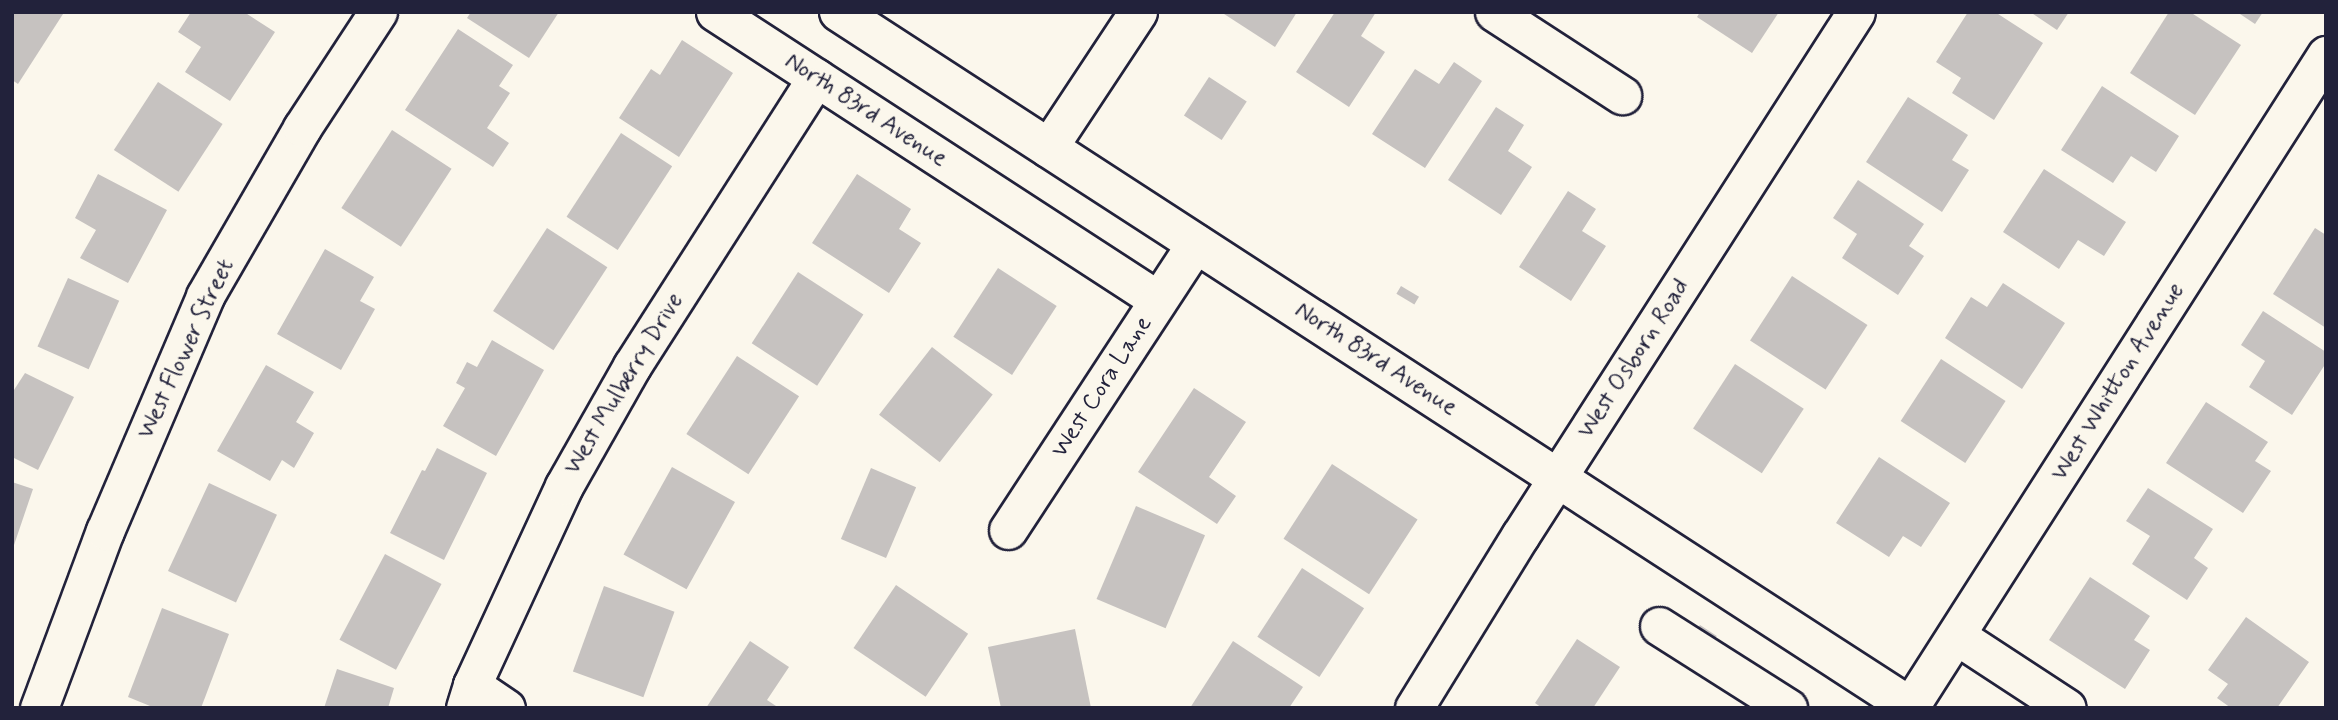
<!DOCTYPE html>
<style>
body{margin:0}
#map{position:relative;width:2338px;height:720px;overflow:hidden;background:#fbf7ec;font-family:Mynerve,sans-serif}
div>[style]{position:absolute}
.building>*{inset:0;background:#c6c2c0;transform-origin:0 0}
.roads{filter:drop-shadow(2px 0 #22223b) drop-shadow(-2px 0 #22223b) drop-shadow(0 2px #22223b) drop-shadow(0 -2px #22223b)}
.minor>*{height:37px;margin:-18.5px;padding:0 18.5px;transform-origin:18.5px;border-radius:18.5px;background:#fbf7ec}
.major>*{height:38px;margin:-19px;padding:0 19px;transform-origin:19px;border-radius:19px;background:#fbf7ec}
span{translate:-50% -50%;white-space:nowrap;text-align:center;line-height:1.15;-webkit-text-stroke:5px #fbf7ec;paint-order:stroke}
.street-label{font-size:24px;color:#22223b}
.frame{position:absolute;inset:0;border:14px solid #22223b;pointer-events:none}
</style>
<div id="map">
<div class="building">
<div style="clip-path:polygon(12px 12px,63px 14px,18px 84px,12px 80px)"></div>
<div style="clip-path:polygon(191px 12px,244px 12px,275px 32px,230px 101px,185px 72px,201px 47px,178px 32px)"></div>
<div style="clip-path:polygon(471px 12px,559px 12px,529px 58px,467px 18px)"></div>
<div style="clip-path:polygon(1221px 12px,1297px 12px,1275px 47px)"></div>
<div style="clip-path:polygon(1335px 12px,1376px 12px,1361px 36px,1385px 52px,1349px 107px,1296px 72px)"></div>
<div style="clip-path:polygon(1700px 12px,1779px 12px,1752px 53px,1697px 17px)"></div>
<div style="clip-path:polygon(1968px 12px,1995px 12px,2043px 43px,1994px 120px,1952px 93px,1961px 78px,1936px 62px)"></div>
<div style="clip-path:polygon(2030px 12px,2069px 12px,2057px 30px)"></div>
<div style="clip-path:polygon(2169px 12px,2190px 12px,2241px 45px,2195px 115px,2130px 73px)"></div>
<div style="clip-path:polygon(2237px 12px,2263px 12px,2255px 24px)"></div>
<div style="clip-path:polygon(458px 29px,513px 65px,499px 86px,510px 93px,487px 128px,509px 143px,493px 167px,405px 110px)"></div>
<div style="clip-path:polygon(682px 40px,733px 73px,679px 157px,619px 118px,651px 69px,660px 75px)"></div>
<div style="clip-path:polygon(1454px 62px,1482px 81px,1425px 168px,1372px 134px,1415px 69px,1439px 84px)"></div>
<div style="left:1209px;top:77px;width:45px;height:46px;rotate:33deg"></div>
<div style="left:158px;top:82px;width:77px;height:81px;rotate:33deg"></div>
<div style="clip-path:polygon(2102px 86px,2179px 136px,2156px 172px,2131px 156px,2113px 183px,2061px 150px)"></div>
<div style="clip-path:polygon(1908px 97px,1968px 135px,1952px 160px,1969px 170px,1942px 212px,1866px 162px)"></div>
<div style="clip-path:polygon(1496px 107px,1524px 125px,1508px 151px,1532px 167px,1501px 215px,1448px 180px)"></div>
<div style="left:392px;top:130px;width:71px;height:93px;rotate:33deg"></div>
<div style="left:621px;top:133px;width:61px;height:100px;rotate:33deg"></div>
<div style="clip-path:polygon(2044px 169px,2126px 222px,2104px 256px,2078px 240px,2059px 269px,2003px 232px)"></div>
<div style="clip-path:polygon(98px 174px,167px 210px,128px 283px,80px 258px,96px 230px,75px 218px)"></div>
<div style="clip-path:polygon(857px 174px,911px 209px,899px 229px,921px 243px,889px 293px,812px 243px)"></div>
<div style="clip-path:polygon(1858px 180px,1924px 224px,1909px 246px,1924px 256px,1898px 295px,1842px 258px,1857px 234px,1833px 218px)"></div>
<div style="clip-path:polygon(1568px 191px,1596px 209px,1582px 231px,1606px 246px,1571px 301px,1519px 267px)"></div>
<div style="left:547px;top:228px;width:72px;height:99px;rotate:33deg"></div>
<div style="clip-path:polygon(2315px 228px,2326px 235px,2326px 328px,2273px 294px)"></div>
<div style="clip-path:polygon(325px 249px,374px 277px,360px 301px,375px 309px,341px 370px,277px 334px)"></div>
<div style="left:998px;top:268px;width:70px;height:82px;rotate:33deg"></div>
<div style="left:798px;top:272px;width:78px;height:85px;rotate:33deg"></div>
<div style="left:1792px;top:276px;width:90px;height:77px;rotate:33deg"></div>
<div style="left:68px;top:278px;width:56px;height:75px;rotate:24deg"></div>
<div style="clip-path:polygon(2003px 283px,2065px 323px,2022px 389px,1945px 338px,1971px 297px,1987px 307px)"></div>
<div style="left:1401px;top:286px;width:21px;height:9px;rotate:31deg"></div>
<div style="clip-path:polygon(2263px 311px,2326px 352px,2326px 363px,2292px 415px,2249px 387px,2265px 361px,2241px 345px)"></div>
<div style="clip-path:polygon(492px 340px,544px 370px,496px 456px,443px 426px,465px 388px,456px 383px,467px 362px,477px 367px)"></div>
<div style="left:932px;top:347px;width:77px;height:86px;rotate:38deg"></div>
<div style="left:737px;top:356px;width:74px;height:93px;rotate:33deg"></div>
<div style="left:1941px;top:359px;width:77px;height:74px;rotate:33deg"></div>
<div style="left:1735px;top:364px;width:82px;height:77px;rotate:33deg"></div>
<div style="clip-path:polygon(266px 365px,314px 392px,296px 422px,314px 433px,294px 468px,282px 460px,270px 481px,217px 451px)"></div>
<div style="clip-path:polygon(25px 373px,74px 397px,38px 470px,12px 457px,12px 393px)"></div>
<div style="clip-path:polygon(1194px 388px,1246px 422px,1209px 477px,1236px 496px,1217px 524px,1138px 472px)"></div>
<div style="clip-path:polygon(2206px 402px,2268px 442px,2255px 461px,2271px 471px,2243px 513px,2166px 463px)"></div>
<div style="clip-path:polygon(437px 448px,487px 473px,444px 560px,390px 533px,422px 470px,425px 471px)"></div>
<div style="clip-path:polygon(1879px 457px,1950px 503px,1921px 547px,1903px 536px,1889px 557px,1836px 523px)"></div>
<div style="left:1332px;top:464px;width:102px;height:89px;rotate:33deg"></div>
<div style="left:672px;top:467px;width:72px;height:100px;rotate:29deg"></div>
<div style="left:871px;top:468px;width:49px;height:77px;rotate:23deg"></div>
<div style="clip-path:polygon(12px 482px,33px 489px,13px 548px,12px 548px)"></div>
<div style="left:209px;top:483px;width:75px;height:97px;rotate:25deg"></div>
<div style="clip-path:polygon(2148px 488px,2213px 529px,2194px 558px,2208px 568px,2187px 600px,2132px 564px,2150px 536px,2126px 521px)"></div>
<div style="left:1136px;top:506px;width:75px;height:101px;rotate:23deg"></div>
<div style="left:385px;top:554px;width:64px;height:97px;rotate:28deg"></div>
<div style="left:1302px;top:568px;width:74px;height:82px;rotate:33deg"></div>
<div style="clip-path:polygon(2090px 577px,2150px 616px,2134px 640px,2150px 650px,2125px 689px,2049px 640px)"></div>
<div style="left:896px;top:585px;width:87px;height:76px;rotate:34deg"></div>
<div style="left:604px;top:586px;width:75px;height:91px;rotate:20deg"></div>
<div style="clip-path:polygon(162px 608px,229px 634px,201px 708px,155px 708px,128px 697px)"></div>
<div style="clip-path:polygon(2246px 617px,2309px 662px,2277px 708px,2231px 708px,2217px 698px,2228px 684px,2208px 670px)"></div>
<div style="left:1700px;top:625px;width:20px;height:7px;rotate:33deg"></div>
<div style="clip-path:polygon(1075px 629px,1091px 708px,1001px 708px,988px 647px)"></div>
<div style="clip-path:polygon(1577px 639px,1620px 667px,1593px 708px,1542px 708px,1535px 703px)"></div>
<div style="clip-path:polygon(750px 641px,789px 667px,767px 700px,779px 708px,706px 708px)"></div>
<div style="clip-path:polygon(1233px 641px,1303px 687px,1289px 708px,1190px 708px)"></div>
<div style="clip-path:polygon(337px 669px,394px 688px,388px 708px,324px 708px)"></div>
</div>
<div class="roads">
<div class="minor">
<div style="left:715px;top:12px;width:528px;rotate:33.03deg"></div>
<div style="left:1494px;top:12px;width:153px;rotate:33deg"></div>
<div style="left:1048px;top:148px;width:163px;rotate:-56.5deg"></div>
<div style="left:1008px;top:530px;width:343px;rotate:-56.8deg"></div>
<div style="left:1659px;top:626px;width:153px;rotate:32.4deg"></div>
<div style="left:1957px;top:636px;width:131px;rotate:33.2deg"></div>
<div style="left:472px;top:685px;width:41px;rotate:34.1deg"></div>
<div style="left:39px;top:708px;width:189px;rotate:-69.6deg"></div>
<div style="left:105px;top:531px;width:255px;rotate:-66.9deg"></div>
<div style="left:205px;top:296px;width:194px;rotate:-60deg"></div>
<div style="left:302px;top:128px;width:139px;rotate:-56.8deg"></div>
<div style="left:465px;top:708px;width:24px;rotate:-73deg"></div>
<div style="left:472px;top:685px;width:219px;rotate:-65.2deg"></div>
<div style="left:564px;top:486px;width:138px;rotate:-60.5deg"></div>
<div style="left:632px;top:366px;width:342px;rotate:-57.4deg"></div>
<div style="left:1414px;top:708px;width:202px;rotate:-58.4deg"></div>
<div style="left:1520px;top:536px;width:622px;rotate:-57.33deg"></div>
<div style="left:1909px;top:708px;width:775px;rotate:-57.44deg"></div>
</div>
<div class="major">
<div style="left:839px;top:12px;width:1279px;rotate:32.97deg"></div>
</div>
</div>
<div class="street-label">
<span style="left:866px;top:110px;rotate:33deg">North 83rd Avenue</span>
<span style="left:186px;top:349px;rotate:-65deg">West Flower Street</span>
<span style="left:1376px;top:359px;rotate:33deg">North 83rd Avenue</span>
<span style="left:1634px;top:359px;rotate:-57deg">West Osborn Road</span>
<span style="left:2118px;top:382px;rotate:-58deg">West Whitton Avenue</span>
<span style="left:624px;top:384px;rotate:-59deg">West Mulberry Drive</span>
<span style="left:1102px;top:387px;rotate:-57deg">West Cora Lane</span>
</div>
<div class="frame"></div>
</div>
